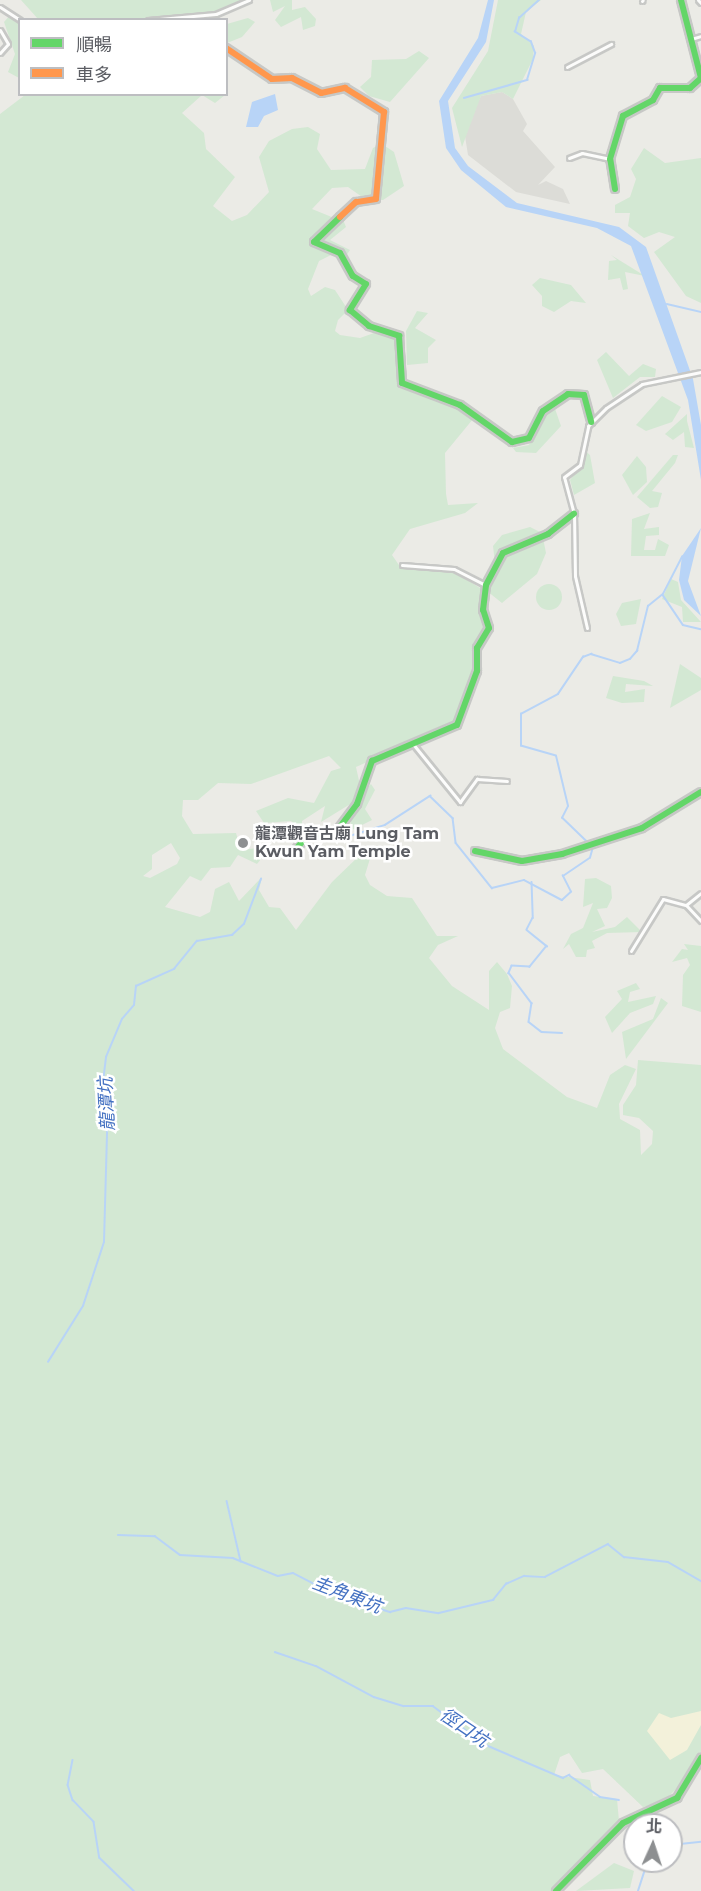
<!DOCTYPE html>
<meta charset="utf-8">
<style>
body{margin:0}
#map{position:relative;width:701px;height:1891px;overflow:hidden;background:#ebebe6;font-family:Montserrat,"Noto Sans TC",sans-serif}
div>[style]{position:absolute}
.industrial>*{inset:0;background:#dcdcd7}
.green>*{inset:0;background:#d3e8d3}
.round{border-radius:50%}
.sand>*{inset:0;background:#f3f1da}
.water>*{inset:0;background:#b8d4f7}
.stream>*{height:1.5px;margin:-0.75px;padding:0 0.75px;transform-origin:0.75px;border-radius:0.75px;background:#b8d4f7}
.roads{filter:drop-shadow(2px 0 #c7c8c6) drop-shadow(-2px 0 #c7c8c6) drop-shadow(0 2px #c7c8c6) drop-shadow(0 -2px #c7c8c6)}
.street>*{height:3px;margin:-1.5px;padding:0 1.5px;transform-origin:1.5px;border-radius:1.5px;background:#fcfcfb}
.fast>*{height:6px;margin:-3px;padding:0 3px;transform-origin:3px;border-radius:3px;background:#63d668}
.slow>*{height:6px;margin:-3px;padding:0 3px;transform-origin:3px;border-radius:3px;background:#ff974d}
.dots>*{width:16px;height:16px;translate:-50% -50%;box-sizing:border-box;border:3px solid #fff;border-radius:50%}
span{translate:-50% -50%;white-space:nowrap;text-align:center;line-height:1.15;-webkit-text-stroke:5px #fff;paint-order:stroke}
.poi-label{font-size:16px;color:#5b5d63;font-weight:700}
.left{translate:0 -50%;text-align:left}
.water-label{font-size:18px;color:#4471c2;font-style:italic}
.legend{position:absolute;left:18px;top:18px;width:210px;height:78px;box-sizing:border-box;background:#fff;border:2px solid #bdbec1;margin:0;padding:8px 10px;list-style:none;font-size:18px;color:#5b5d63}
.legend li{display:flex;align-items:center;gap:12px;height:30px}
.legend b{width:30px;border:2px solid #bdbec1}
.north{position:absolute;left:623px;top:1813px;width:60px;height:60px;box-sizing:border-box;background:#fff;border:2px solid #bdbec1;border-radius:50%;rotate:3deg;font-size:16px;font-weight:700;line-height:24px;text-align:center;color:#5b5d63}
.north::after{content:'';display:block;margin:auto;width:21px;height:27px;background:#8d8f91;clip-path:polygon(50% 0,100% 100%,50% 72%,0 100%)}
</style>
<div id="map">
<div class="industrial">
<div style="clip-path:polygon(502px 92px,513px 99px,527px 124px,523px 131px,555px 167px,538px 185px,546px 181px,563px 189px,570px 204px,516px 192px,468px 155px,464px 130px,481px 96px)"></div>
</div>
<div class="green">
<div style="clip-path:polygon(21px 0,243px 0,214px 13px,211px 20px,38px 19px)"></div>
<div style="clip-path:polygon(270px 0,292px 0,292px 10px,305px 7px,316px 19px,315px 26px,303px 30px,301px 17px,281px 27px,275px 20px,285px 6px,273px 12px)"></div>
<div style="clip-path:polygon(498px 0,541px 0,526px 12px,521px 34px,534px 46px,533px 59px,513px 99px,502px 92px,481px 96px,462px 147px,452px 108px,488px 51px)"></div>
<div style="clip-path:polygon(11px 14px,19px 20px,19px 78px,8px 72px,15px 54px,4px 22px)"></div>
<div style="clip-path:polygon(248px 18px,255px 22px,242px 37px,227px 43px,227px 24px)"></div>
<div style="clip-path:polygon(419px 51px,429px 58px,390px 102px,369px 96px,360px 87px,371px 77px,372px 60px,406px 59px)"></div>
<div style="clip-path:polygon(evenodd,25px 95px,225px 95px,215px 103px,202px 95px,182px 113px,204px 133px,206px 149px,235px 177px,213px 206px,232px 221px,247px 215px,269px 192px,259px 157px,269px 141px,292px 129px,308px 127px,320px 134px,317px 149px,331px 170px,365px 169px,373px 148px,382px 144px,394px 152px,404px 186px,383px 200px,365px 199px,348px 187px,332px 188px,312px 209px,344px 222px,346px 227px,330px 240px,350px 250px,344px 259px,331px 255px,319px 261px,308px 289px,311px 296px,325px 287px,335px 290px,348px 310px,338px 320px,335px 331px,340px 335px,360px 338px,388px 328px,398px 337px,399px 383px,452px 404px,473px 419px,445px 453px,446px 494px,448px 505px,478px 503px,465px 513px,410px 529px,392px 555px,401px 568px,453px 571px,480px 588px,485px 630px,454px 723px,356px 767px,360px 785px,352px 803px,321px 822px,325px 806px,302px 821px,302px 832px,291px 821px,264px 823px,256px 811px,288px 798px,314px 803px,331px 771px,341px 768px,329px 756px,251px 784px,218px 783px,198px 800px,183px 800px,182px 816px,193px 834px,236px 833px,241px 850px,257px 848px,265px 854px,257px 864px,238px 855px,230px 867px,211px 868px,201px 881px,190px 876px,165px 907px,200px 917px,210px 912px,215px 889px,229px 882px,239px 901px,262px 877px,259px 890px,269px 907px,280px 908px,296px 930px,332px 882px,360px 855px,372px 852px,365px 875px,370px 885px,387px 896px,412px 898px,437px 936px,458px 936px,438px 945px,429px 958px,452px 986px,489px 1010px,489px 971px,497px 962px,507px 974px,512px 986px,510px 1008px,500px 1012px,495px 1028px,503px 1049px,567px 1097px,597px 1108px,610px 1075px,625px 1065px,636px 1069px,619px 1104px,620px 1119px,640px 1130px,641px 1155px,652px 1144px,653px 1131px,639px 1118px,623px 1115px,623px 1105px,636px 1085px,638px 1060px,701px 1065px,701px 1764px,664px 1801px,643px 1807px,603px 1769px,582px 1773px,569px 1753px,560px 1757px,554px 1775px,590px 1780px,593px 1796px,617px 1799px,619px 1821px,553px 1891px,0 1891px,0 114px,25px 95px,171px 843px,180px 858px,177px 864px,150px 878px,143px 876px,152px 869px,152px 855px,171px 843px)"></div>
<div style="clip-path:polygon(644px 148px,665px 163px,701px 158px,701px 303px,686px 296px,654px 252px,675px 237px,659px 232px,644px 238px,628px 226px,630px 213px,615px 213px,615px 205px,630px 197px,636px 179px,631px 169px)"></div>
<div style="clip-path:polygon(611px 255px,645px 276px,625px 272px,628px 289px,623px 290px,620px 278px,608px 280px,609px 261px,617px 260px)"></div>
<div style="clip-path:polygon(540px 278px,571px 285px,586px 303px,571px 301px,554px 312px,542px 306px,542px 296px,532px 285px)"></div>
<div style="clip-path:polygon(417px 311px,428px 313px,415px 328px,436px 340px,428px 348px,428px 363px,407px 365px,406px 331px)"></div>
<div style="clip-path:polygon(606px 352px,629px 376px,643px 364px,656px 369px,655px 377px,640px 377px,613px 398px,597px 360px)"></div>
<div style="clip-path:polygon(662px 396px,681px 407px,672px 422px,646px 431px,636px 425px)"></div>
<div style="clip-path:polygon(553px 403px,561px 426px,536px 453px,516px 452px,513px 448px,529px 445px)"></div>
<div style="clip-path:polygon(687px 414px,687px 421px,694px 448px,685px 447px,684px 432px,673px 440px,665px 434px)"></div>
<div style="clip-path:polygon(583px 449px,590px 455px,595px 483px,574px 495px,570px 480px,583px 464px)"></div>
<div style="clip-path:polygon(673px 455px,678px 455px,675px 463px,652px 491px,662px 493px,658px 507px,650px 508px,637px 497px)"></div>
<div style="clip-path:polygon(637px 456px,646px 467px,647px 482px,633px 495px,622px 475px)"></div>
<div style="clip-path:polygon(650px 513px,644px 529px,659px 527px,659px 535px,646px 536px,644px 550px,655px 550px,658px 539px,669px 545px,665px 556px,631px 556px,632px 519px)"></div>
<div style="clip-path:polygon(530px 527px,542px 533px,546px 553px,537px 574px,502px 603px,487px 591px,496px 572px,493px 546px,502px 535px)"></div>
<div style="clip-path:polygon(671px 579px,678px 582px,681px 600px,701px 622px,683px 622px,682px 607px,662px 599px)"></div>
<div class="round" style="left:536px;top:584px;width:26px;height:26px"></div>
<div style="clip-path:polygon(641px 599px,636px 624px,621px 626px,616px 614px,622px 603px)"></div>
<div style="clip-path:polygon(680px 664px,701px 678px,701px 690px,670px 708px)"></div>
<div style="clip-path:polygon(613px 676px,644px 681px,653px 686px,626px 684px,625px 692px,645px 689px,644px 702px,622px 703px,606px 698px)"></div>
<div style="clip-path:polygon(371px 784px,375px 790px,365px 809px,372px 820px,350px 831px,352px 806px)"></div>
<div style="clip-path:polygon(596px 878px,611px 886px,612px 898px,607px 908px,597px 909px,605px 926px,592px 932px,615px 927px,627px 917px,642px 932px,607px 933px,592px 941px,595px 948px,587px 950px,586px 957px,576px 957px,569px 944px,563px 949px,571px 934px,583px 928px,593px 903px,583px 907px,585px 879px)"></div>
<div style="clip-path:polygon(684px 944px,701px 946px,701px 1012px,682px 1006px,683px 975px,690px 965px,687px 958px,672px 962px,682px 949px,688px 950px)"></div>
<div style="clip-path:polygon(636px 983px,640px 989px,630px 992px,628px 1002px,656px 996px,653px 1004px,630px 1013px,612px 1033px,605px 1017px,622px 999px,617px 991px)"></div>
<div style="clip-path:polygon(661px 998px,668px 1003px,626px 1059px,622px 1032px,653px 1019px)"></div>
<div style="clip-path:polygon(614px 1863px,634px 1871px,630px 1888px,576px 1891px)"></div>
</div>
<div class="sand">
<div style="clip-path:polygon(701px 1711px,701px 1725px,687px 1750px,670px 1760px,647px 1731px,659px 1713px,671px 1718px)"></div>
</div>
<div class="water">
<div style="clip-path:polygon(488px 0,494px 0,486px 42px,448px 101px,455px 148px,468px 166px,517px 203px,619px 227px,646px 247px,693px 379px,701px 425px,701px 480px,688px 400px,631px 246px,597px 228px,506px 207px,461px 170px,446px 148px,439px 101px,478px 38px)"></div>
<div style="clip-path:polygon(275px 94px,278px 110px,264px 116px,258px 127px,246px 127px,252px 102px)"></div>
<div style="clip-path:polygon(701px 528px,688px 581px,701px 616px,684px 600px,679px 580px,682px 556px)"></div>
</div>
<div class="stream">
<div style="left:464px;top:98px;width:66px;rotate:-15.9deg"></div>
<div style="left:527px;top:80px;width:28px;rotate:-73deg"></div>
<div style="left:535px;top:53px;width:12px;rotate:-110deg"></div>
<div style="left:531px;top:42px;width:19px;rotate:-148deg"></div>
<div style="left:515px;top:32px;width:15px;rotate:-74deg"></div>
<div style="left:519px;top:18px;width:27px;rotate:-42deg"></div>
<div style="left:667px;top:304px;width:35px;rotate:13deg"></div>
<div style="left:663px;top:595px;width:36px;rotate:56deg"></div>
<div style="left:683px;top:625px;width:18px;rotate:13deg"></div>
<div style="left:311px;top:840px;width:26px"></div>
<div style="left:337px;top:840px;width:50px;rotate:-17.4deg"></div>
<div style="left:385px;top:825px;width:54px;rotate:-32.8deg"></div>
<div style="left:430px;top:796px;width:32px;rotate:44deg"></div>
<div style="left:453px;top:818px;width:25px;rotate:83deg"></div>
<div style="left:456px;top:843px;width:58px;rotate:51.3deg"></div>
<div style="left:492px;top:888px;width:33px;rotate:-14deg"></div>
<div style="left:524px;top:880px;width:43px;rotate:27.8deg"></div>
<div style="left:562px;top:900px;width:12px;rotate:-42deg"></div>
<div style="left:571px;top:892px;width:18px;rotate:-117deg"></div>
<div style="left:563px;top:876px;width:32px;rotate:-34deg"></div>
<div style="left:590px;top:858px;width:11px;rotate:-75deg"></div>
<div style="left:589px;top:844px;width:37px;rotate:-136deg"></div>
<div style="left:562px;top:818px;width:13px;rotate:-63deg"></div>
<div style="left:568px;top:806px;width:51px;rotate:-103.5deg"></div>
<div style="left:556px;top:756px;width:36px;rotate:-164deg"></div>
<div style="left:521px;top:746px;width:32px;rotate:-90deg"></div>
<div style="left:521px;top:714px;width:42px;rotate:-28.4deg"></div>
<div style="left:558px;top:694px;width:45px;rotate:-56deg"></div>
<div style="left:583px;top:657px;width:9px;rotate:-21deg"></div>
<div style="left:591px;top:654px;width:30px;rotate:17deg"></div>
<div style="left:620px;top:663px;width:11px;rotate:-22deg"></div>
<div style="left:630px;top:659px;width:11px;rotate:-49deg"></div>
<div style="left:637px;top:651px;width:46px;rotate:-76.3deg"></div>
<div style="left:648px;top:606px;width:19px;rotate:-39deg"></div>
<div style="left:663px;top:594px;width:42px;rotate:-62.8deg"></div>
<div style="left:532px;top:882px;width:36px;rotate:88deg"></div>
<div style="left:533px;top:918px;width:13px;rotate:117deg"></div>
<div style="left:527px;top:930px;width:26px;rotate:39deg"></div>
<div style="left:547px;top:946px;width:27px;rotate:129deg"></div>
<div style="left:530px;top:967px;width:18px;rotate:-177deg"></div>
<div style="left:512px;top:966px;width:8px;rotate:113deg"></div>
<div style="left:509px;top:973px;width:38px;rotate:53deg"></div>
<div style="left:532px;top:1003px;width:19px;rotate:99deg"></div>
<div style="left:529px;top:1022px;width:16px;rotate:38deg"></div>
<div style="left:542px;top:1032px;width:20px;rotate:3deg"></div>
<div style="left:48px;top:1362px;width:66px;rotate:-58deg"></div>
<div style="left:83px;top:1306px;width:67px;rotate:-71.8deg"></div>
<div style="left:104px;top:1242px;width:139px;rotate:-88.4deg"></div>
<div style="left:108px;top:1103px;width:14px;rotate:-115deg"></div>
<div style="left:102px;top:1090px;width:33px;rotate:-83deg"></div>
<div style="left:106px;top:1057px;width:41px;rotate:-67.2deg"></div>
<div style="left:122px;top:1019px;width:18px;rotate:-49deg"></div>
<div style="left:134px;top:1005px;width:19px;rotate:-84deg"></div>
<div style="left:136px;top:986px;width:42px;rotate:-24.1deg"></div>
<div style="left:174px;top:969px;width:36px;rotate:-51deg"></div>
<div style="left:197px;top:941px;width:36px;rotate:-10deg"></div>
<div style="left:232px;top:935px;width:16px;rotate:-43deg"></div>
<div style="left:244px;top:924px;width:48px;rotate:-69.3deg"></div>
<div style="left:227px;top:1501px;width:62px;rotate:76.9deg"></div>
<div style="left:118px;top:1535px;width:37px;rotate:2deg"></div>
<div style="left:155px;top:1536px;width:31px;rotate:37deg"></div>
<div style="left:180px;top:1555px;width:53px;rotate:3.2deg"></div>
<div style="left:233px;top:1558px;width:48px;rotate:21.8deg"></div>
<div style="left:278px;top:1576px;width:15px;rotate:-11deg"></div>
<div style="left:293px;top:1573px;width:48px;rotate:27.1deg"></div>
<div style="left:336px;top:1595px;width:57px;rotate:17.5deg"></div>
<div style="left:390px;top:1612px;width:16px;rotate:-14deg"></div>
<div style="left:406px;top:1608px;width:33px;rotate:9deg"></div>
<div style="left:439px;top:1613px;width:56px;rotate:-13.5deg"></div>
<div style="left:493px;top:1600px;width:21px;rotate:-51deg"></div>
<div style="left:506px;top:1584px;width:20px;rotate:-24deg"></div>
<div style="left:524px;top:1576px;width:21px;rotate:3deg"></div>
<div style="left:545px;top:1577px;width:71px;rotate:-27.6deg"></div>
<div style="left:608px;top:1544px;width:21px;rotate:39deg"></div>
<div style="left:624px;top:1557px;width:44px;rotate:6.5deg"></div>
<div style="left:668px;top:1562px;width:38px;rotate:30deg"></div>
<div style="left:275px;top:1652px;width:43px;rotate:18.9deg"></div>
<div style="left:316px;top:1666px;width:66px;rotate:28.1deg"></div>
<div style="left:374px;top:1697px;width:31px;rotate:17deg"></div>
<div style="left:404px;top:1706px;width:29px"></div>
<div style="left:433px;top:1706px;width:66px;rotate:36.3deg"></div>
<div style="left:486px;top:1745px;width:84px;rotate:23.2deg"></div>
<div style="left:563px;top:1778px;width:7px;rotate:-27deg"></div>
<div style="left:569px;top:1775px;width:38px;rotate:35deg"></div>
<div style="left:600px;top:1797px;width:19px;rotate:9deg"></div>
<div style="left:73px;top:1760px;width:25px;rotate:101deg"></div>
<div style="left:68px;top:1785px;width:16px;rotate:72deg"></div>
<div style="left:73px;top:1800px;width:30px;rotate:46deg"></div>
<div style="left:94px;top:1822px;width:36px;rotate:81deg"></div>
<div style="left:100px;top:1858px;width:47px;rotate:44.1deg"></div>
<div style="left:671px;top:1845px;width:30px;rotate:-6deg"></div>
<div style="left:638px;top:1891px;width:32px;rotate:-72deg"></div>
</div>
<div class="roads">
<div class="street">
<div style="left:698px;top:0;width:4px;rotate:45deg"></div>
<div style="left:642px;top:1px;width:1px;rotate:-45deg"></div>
<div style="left:0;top:7px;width:24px;rotate:33deg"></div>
<div style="left:148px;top:20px;width:68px;rotate:-5deg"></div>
<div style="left:216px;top:14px;width:36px;rotate:-23deg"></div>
<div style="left:0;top:30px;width:16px;rotate:60deg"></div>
<div style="left:8px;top:44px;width:12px;rotate:132deg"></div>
<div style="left:691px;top:39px;width:10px;rotate:-17deg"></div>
<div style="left:567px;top:67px;width:50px;rotate:-27.6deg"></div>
<div style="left:569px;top:158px;width:14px;rotate:-21deg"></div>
<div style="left:582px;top:153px;width:29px;rotate:12deg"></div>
<div style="left:402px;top:565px;width:52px;rotate:4.4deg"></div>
<div style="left:454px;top:569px;width:36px;rotate:27deg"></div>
<div style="left:587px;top:628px;width:53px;rotate:-103deg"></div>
<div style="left:575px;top:576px;width:62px;rotate:-90.9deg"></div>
<div style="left:574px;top:514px;width:38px;rotate:-105deg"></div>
<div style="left:564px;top:477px;width:20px;rotate:-37deg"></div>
<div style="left:580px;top:465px;width:40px;rotate:-78deg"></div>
<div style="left:588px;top:426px;width:25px;rotate:-45deg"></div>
<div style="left:606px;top:408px;width:43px;rotate:-33.7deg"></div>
<div style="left:642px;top:384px;width:60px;rotate:-11.5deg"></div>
<div style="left:413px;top:744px;width:75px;rotate:51deg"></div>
<div style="left:460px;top:802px;width:29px;rotate:-54deg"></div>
<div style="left:477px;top:779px;width:30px;rotate:4deg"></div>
<div style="left:686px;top:905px;width:19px;rotate:-39deg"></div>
<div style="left:631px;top:951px;width:61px;rotate:-58.4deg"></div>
<div style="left:663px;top:899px;width:24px;rotate:15deg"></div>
<div style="left:686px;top:905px;width:22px;rotate:47deg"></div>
</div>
<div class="fast">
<div style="left:615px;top:189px;width:30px;rotate:-99deg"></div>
<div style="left:610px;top:159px;width:45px;rotate:-73.2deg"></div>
<div style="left:623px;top:116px;width:34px;rotate:-28deg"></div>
<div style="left:653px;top:100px;width:14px;rotate:-60deg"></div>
<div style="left:660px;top:88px;width:30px"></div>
<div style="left:690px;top:88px;width:15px;rotate:-42deg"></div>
<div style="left:701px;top:78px;width:81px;rotate:-104.4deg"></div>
<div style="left:340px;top:217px;width:36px;rotate:136deg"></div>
<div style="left:314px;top:242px;width:28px;rotate:23deg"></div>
<div style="left:340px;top:253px;width:26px;rotate:61deg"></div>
<div style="left:353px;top:276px;width:15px;rotate:32deg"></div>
<div style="left:366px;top:284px;width:31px;rotate:122deg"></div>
<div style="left:350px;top:310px;width:25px;rotate:40deg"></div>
<div style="left:369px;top:326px;width:32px;rotate:18deg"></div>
<div style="left:399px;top:336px;width:47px;rotate:86.3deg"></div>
<div style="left:402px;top:383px;width:62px;rotate:20.8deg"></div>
<div style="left:460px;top:405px;width:64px;rotate:35.4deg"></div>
<div style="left:512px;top:442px;width:17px;rotate:-13deg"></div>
<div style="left:529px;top:438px;width:30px;rotate:-63deg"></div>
<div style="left:543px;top:411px;width:30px;rotate:-34deg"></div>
<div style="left:568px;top:394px;width:16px;rotate:4deg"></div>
<div style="left:584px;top:395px;width:28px;rotate:75deg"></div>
<div style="left:475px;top:851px;width:48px;rotate:12deg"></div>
<div style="left:522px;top:861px;width:41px;rotate:-9.9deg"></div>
<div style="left:562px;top:854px;width:84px;rotate:-18deg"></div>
<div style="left:642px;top:828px;width:69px;rotate:-31.4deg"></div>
<div style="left:293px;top:853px;width:19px;rotate:-51deg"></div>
<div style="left:305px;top:838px;width:32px;rotate:-11deg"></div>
<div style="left:336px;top:832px;width:35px;rotate:-53deg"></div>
<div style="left:357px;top:804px;width:46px;rotate:-70.8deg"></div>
<div style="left:372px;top:761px;width:92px;rotate:-23deg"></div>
<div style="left:457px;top:725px;width:58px;rotate:-69.7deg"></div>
<div style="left:477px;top:671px;width:23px;rotate:-90deg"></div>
<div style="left:477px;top:648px;width:23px;rotate:-59deg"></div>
<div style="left:489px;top:628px;width:19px;rotate:-108deg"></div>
<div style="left:483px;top:610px;width:25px;rotate:-83deg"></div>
<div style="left:486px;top:585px;width:36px;rotate:-62deg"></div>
<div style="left:503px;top:553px;width:49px;rotate:-22.9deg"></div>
<div style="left:548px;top:534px;width:33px;rotate:-38deg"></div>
<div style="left:556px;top:1891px;width:95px;rotate:-45.4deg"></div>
<div style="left:623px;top:1823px;width:60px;rotate:-24.8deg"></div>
<div style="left:677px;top:1798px;width:47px;rotate:-59deg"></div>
</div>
<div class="slow">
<div style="left:226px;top:48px;width:55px;rotate:34deg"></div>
<div style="left:272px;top:79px;width:20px;rotate:-3deg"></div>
<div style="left:292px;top:78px;width:33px;rotate:27deg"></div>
<div style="left:321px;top:93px;width:25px;rotate:-12deg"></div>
<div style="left:345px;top:88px;width:46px;rotate:31.6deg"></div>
<div style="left:384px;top:112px;width:87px;rotate:95.3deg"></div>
<div style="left:376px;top:199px;width:20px;rotate:171deg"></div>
<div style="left:356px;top:202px;width:22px;rotate:137deg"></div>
</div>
</div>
<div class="dots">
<div style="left:243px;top:843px;background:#8d8f91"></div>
</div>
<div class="poi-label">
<span class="left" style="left:255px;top:843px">龍潭觀音古廟 Lung Tam<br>Kwun Yam Temple</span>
</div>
<div class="water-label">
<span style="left:107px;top:1104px;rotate:-93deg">龍潭坑</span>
<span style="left:347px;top:1595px;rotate:21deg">圭角東坑</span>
<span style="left:464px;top:1728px;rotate:34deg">徑口坑</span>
</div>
<ul class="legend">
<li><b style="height:8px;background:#63d668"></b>順暢</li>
<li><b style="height:8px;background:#ff974d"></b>車多</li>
</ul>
<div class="north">北</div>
</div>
